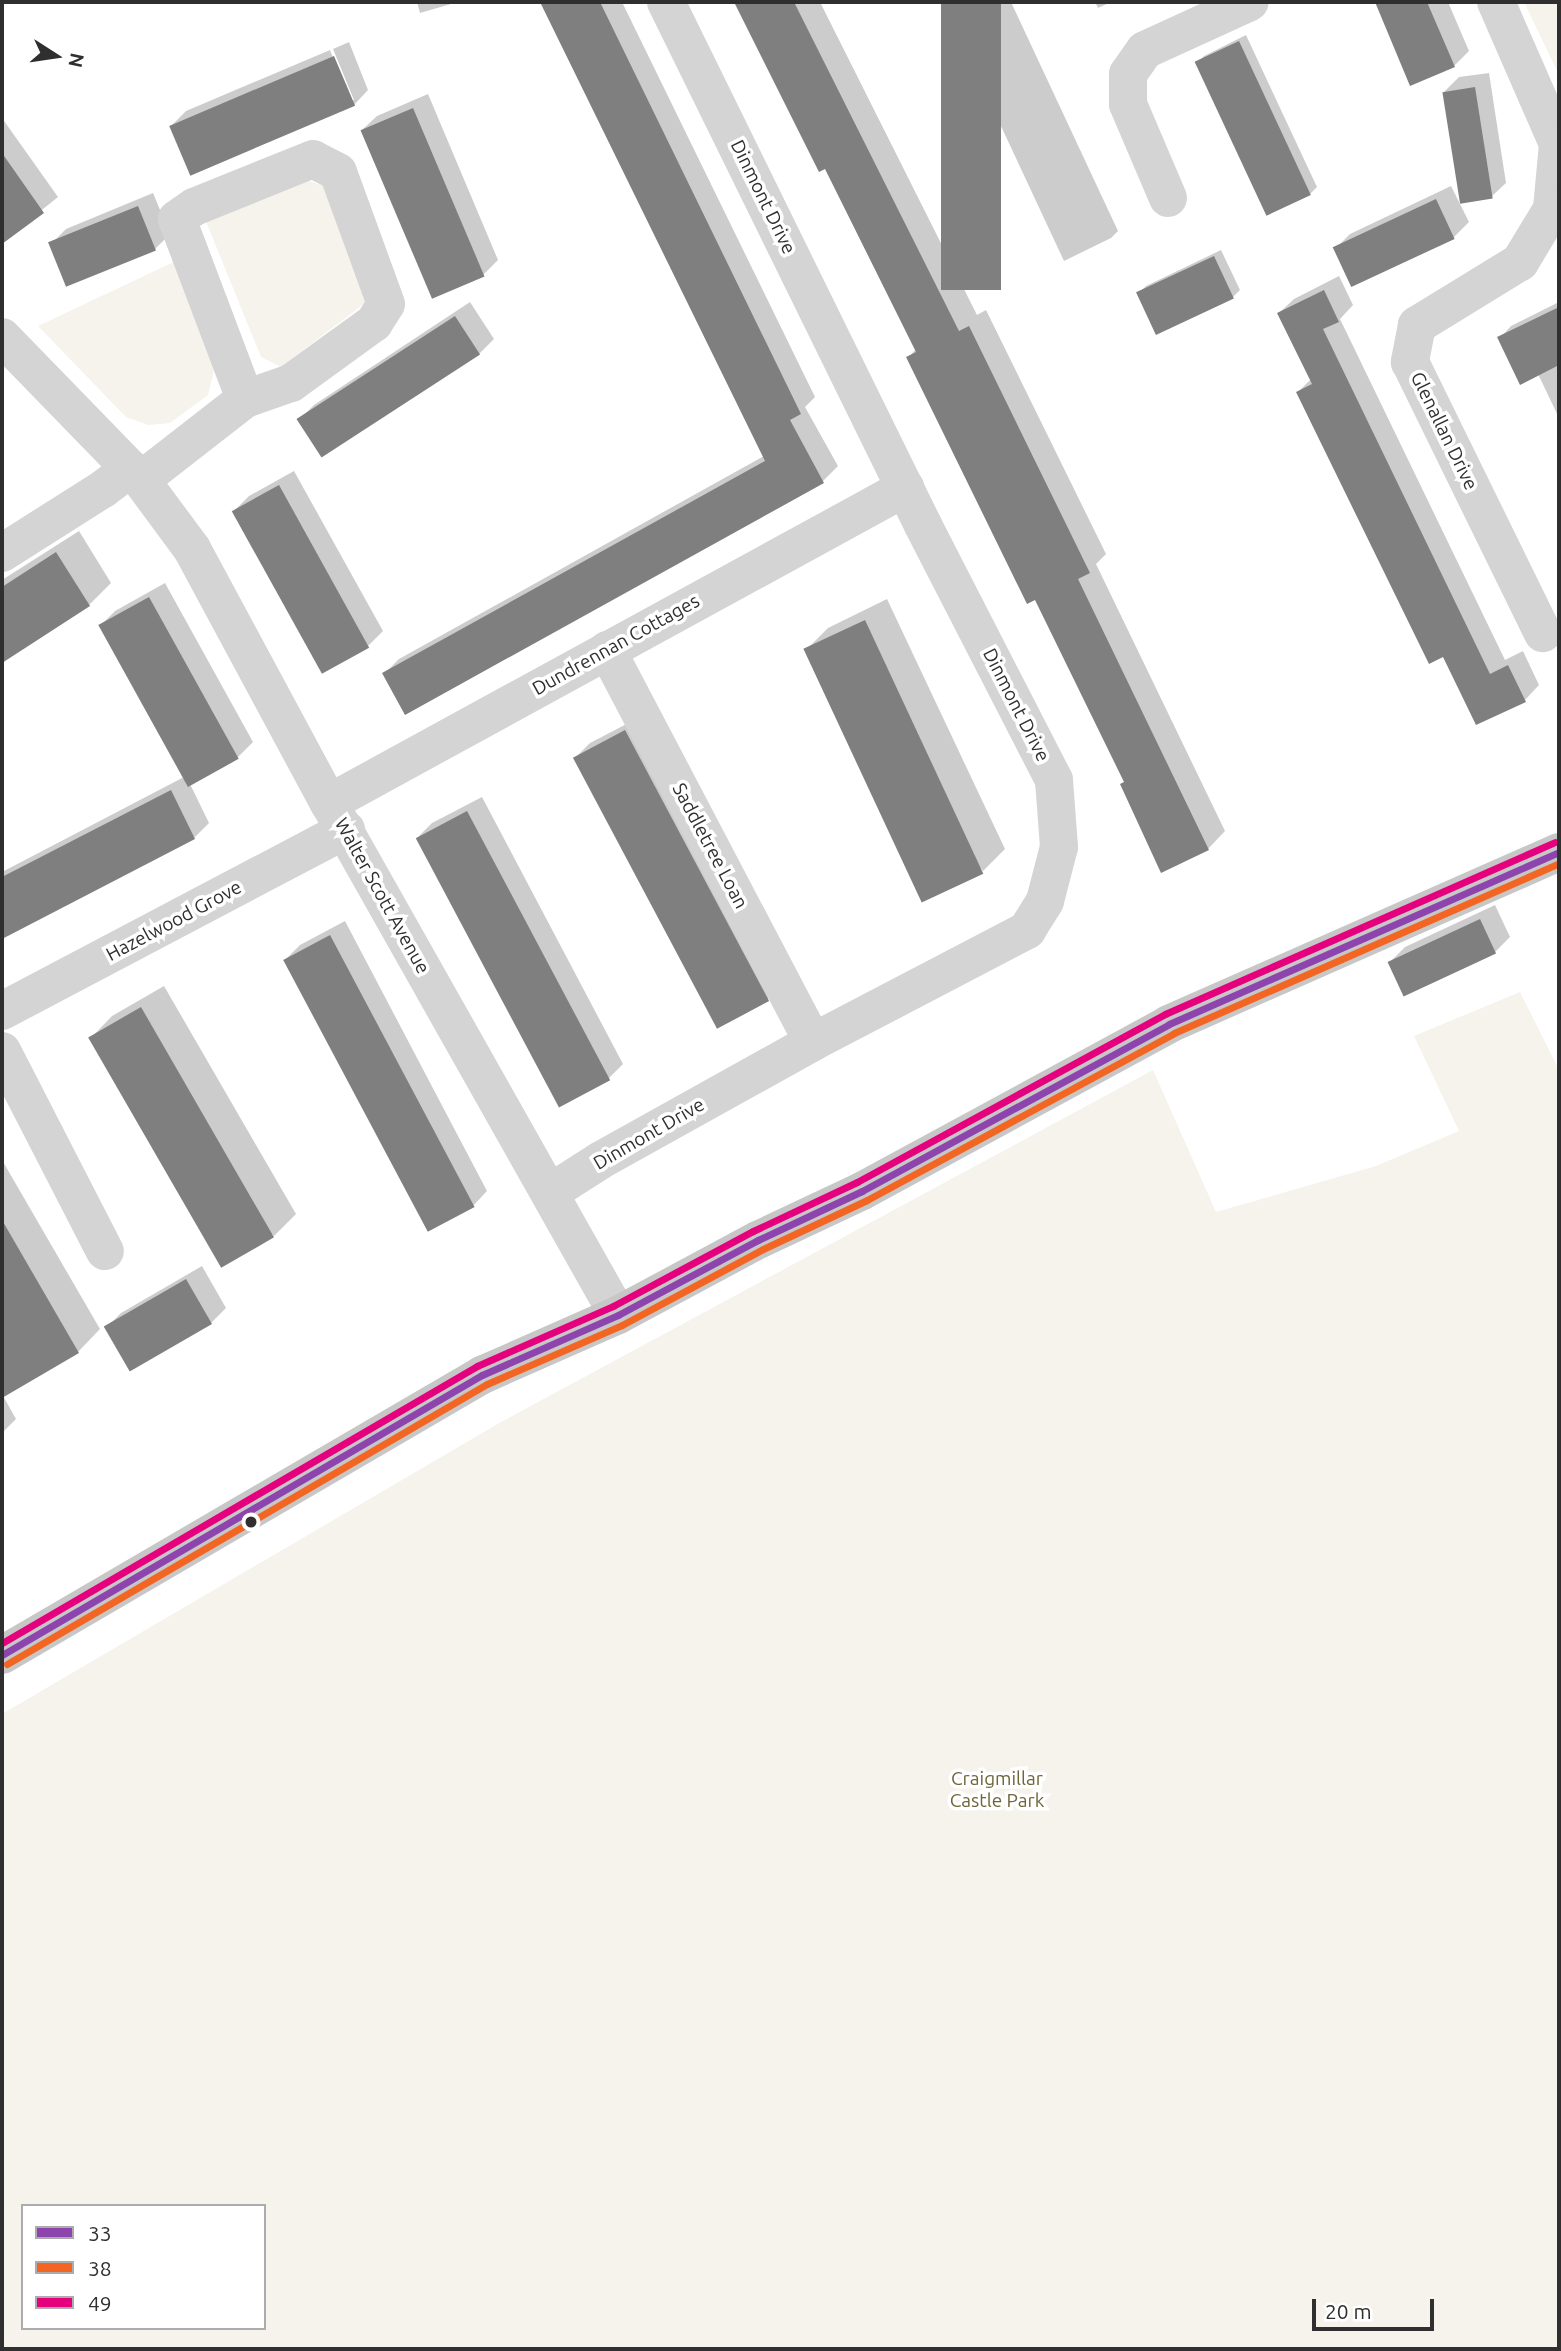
<!DOCTYPE html>
<style>
body{margin:0}
#map{position:relative;width:1561px;height:2351px;overflow:hidden;background:#fff;font-family:Ubuntu,sans-serif}
div>[style]{position:absolute}
.green>*{inset:0;background:#f5f3ec}
.shadow>*{inset:0;background:#0003}
.building>*{inset:0;background:#7f7f7f;transform-origin:0 0}
.street>*{height:38px;margin:-19px;padding:0 19px;transform-origin:19px;border-radius:19px;background:#d4d4d4}
.primary>*{height:38px;margin:-19px;padding:0 19px;transform-origin:19px;border-radius:19px;background:#c7c7c7}
.bus-1>*{height:7px;margin:-3.5px;padding:0 3.5px;transform-origin:3.5px;border-radius:3.5px;background:#8e44ad}
.bus-2>*{height:7px;margin:-3.5px;padding:0 3.5px;transform-origin:3.5px;border-radius:3.5px;background:#f26522}
.bus-3>*{height:7px;margin:-3.5px;padding:0 3.5px;transform-origin:3.5px;border-radius:3.5px;background:#e5007d}
.dots>*{width:19px;height:19px;translate:-50% -50%;box-sizing:border-box;border:4px solid #fff;border-radius:50%}
span{translate:-50% -50%;white-space:nowrap;text-align:center;line-height:1.15;-webkit-text-stroke:7px #fff;paint-order:stroke}
.street-label{font-size:19px;color:#2f2f2f}
.park-label{font-size:19px;color:#6e6639}
.frame{position:absolute;inset:0;border:4px solid #2f2f2f;pointer-events:none}
.legend{position:absolute;left:21px;top:2204px;width:245px;height:126px;box-sizing:border-box;background:#fff;border:2px solid #acacac;margin:0;padding:9px 12px;list-style:none;font-size:21px;color:#2f2f2f}
.legend li{display:flex;align-items:center;gap:14px;height:35px}
.legend b{width:35px;border:2px solid #acacac}
.north{position:absolute;left:21px;top:21px;width:70px;height:70px;-webkit-text-stroke:5px #fff;paint-order:stroke;rotate:102deg;font-size:19px;font-weight:700;line-height:28px;text-align:center;color:#2f2f2f}
.north::after{content:'';display:block;margin:auto;width:24px;height:32px;background:#2f2f2f;clip-path:polygon(50% 0,100% 100%,50% 72%,0 100%)}
.scale{position:absolute;left:1312px;top:2299px;width:122px;height:32px;box-sizing:border-box;border:4px solid #2f2f2f;border-top:0;padding-left:9px;font-size:21px;line-height:24px;white-space:nowrap;color:#2f2f2f;-webkit-text-stroke:5px #fff;paint-order:stroke}
</style>
<div id="map">
<div class="green">
<div style="clip-path:polygon(1524px 2px,1559px 2px,1559px 75px)"></div>
<div style="clip-path:polygon(309px 181px,330px 188px,369px 300px,281px 367px,261px 357px,205px 219px)"></div>
<div style="clip-path:polygon(180px 259px,214px 370px,208px 395px,170px 423px,148px 425px,126px 417px,38px 326px)"></div>
<div style="clip-path:polygon(evenodd,1520px 992px,1559px 1070px,1559px 2349px,2px 2349px,2px 1714px,501px 1422px,1153px 1070px,1216px 1212px,1376px 1166px,1459px 1131px,1414px 1036px,1520px 992px,23px 2206px,264px 2206px,264px 2328px,23px 2328px,23px 2206px)"></div>
</div>
<div class="shadow">
<div style="clip-path:polygon(417px 2px,458px 2px,420px 13px)"></div>
<div style="clip-path:polygon(591px 2px,622px 2px,815px 397px,805px 407px,838px 466px,823px 481px,406px 713px,384px 674px,399px 659px,764px 456px,569px 13px)"></div>
<div style="clip-path:polygon(737px 2px,820px 2px,977px 315px,986px 310px,1106px 554px,1096px 564px,1225px 831px,1208px 849px,1126px 780px,1035px 598px,908px 358px,916px 349px,826px 167px,819px 170px)"></div>
<div style="clip-path:polygon(943px 2px,1011px 2px,1118px 231px,1111px 238px,1064px 261px)"></div>
<div style="clip-path:polygon(1095px 2px,1111px 2px,1098px 8px)"></div>
<div style="clip-path:polygon(1377px 2px,1448px 2px,1469px 51px,1454px 66px,1411px 84px)"></div>
<div style="clip-path:polygon(1246px 35px,1317px 187px,1310px 194px,1197px 63px,1204px 56px)"></div>
<div style="clip-path:polygon(349px 42px,368px 90px,354px 105px,171px 126px,186px 111px,330px 50px,350px 100px,354px 100px,333px 49px)"></div>
<div style="clip-path:polygon(1489px 73px,1506px 183px,1491px 197px,1444px 92px,1459px 77px)"></div>
<div style="clip-path:polygon(428px 94px,498px 260px,483px 275px,362px 130px,377px 116px)"></div>
<div style="clip-path:polygon(2px 118px,58px 197px,2px 242px)"></div>
<div style="clip-path:polygon(1451px 186px,1469px 222px,1454px 237px,1353px 286px,1335px 249px,1350px 234px)"></div>
<div style="clip-path:polygon(153px 193px,170px 234px,155px 249px,51px 244px,66px 229px)"></div>
<div style="clip-path:polygon(1221px 250px,1240px 290px,1233px 297px,1139px 293px,1146px 286px)"></div>
<div style="clip-path:polygon(1339px 276px,1353px 305px,1340px 319px,1505px 660px,1523px 651px,1539px 685px,1525px 700px,1444px 655px,1298px 392px,1311px 379px,1279px 313px,1294px 299px)"></div>
<div style="clip-path:polygon(470px 302px,494px 339px,479px 354px,299px 420px,314px 405px)"></div>
<div style="clip-path:polygon(1559px 302px,1559px 418px,1538px 374px,1500px 338px,1511px 326px)"></div>
<div style="clip-path:polygon(294px 471px,383px 631px,368px 646px,234px 511px,249px 496px)"></div>
<div style="clip-path:polygon(79px 531px,111px 583px,89px 605px,2px 661px,2px 580px)"></div>
<div style="clip-path:polygon(165px 583px,253px 742px,238px 757px,190px 784px,209px 823px,194px 838px,2px 937px,2px 872px,184px 777px,100px 626px,115px 611px)"></div>
<div style="clip-path:polygon(887px 599px,1005px 849px,983px 871px,806px 650px,828px 628px)"></div>
<div style="clip-path:polygon(640px 717px,781px 986px,766px 1001px,576px 757px,590px 743px)"></div>
<div style="clip-path:polygon(482px 797px,623px 1064px,608px 1079px,417px 838px,432px 823px)"></div>
<div style="clip-path:polygon(1495px 905px,1510px 937px,1495px 952px,1390px 962px,1405px 947px)"></div>
<div style="clip-path:polygon(345px 921px,487px 1191px,473px 1206px,285px 960px,300px 945px)"></div>
<div style="clip-path:polygon(164px 986px,296px 1214px,274px 1236px,90px 1039px,112px 1016px)"></div>
<div style="clip-path:polygon(2px 1160px,100px 1329px,78px 1352px,22px 1384px,2px 1350px)"></div>
<div style="clip-path:polygon(202px 1266px,226px 1308px,211px 1323px,107px 1327px,121px 1313px)"></div>
<div style="clip-path:polygon(2px 1394px,16px 1419px,2px 1433px)"></div>
</div>
<div class="building">
<div style="clip-path:polygon(540px 2px,600px 2px,801px 414px,790px 420px,824px 483px,405px 715px,382px 673px,765px 461px)"></div>
<div style="clip-path:polygon(734px 2px,794px 2px,959px 331px,969px 326px,1090px 573px,1078px 579px,1209px 850px,1161px 873px,1120px 784px,1124px 782px,1035px 600px,1027px 604px,906px 357px,916px 352px,825px 169px,819px 172px)"></div>
<div style="left:941px;top:2px;width:60px;height:288px"></div>
<div style="clip-path:polygon(1375px 2px,1427px 2px,1455px 67px,1410px 86px)"></div>
<div style="left:1239px;top:41px;width:170px;height:49px;rotate:65deg"></div>
<div style="left:334px;top:56px;width:54px;height:179px;rotate:67deg"></div>
<div style="left:1475px;top:87px;width:113px;height:33px;rotate:81deg"></div>
<div style="left:413px;top:108px;width:183px;height:57px;rotate:67deg"></div>
<div style="clip-path:polygon(2px 153px,44px 213px,2px 244px)"></div>
<div style="left:1436px;top:199px;width:44px;height:114px;rotate:65deg"></div>
<div style="left:138px;top:206px;width:48px;height:97px;rotate:68deg"></div>
<div style="left:1214px;top:256px;width:47px;height:86px;rotate:65deg"></div>
<div style="clip-path:polygon(1324px 290px,1339px 322px,1323px 329px,1490px 674px,1508px 665px,1526px 702px,1476px 725px,1443px 657px,1429px 664px,1296px 392px,1312px 384px,1277px 313px)"></div>
<div style="clip-path:polygon(1559px 307px,1559px 365px,1520px 385px,1497px 337px)"></div>
<div style="left:455px;top:316px;width:46px;height:189px;rotate:57deg"></div>
<div style="left:279px;top:485px;width:186px;height:54px;rotate:61deg"></div>
<div style="clip-path:polygon(56px 552px,90px 606px,2px 663px,2px 587px)"></div>
<div style="left:149px;top:597px;width:185px;height:58px;rotate:61deg"></div>
<div style="left:865px;top:620px;width:280px;height:68px;rotate:65deg"></div>
<div style="left:625px;top:730px;width:307px;height:59px;rotate:62deg"></div>
<div style="clip-path:polygon(171px 790px,195px 839px,2px 939px,2px 877px)"></div>
<div style="left:467px;top:811px;width:305px;height:58px;rotate:62deg"></div>
<div style="left:1480px;top:919px;width:38px;height:102px;rotate:65deg"></div>
<div style="left:330px;top:935px;width:308px;height:53px;rotate:62deg"></div>
<div style="left:141px;top:1007px;width:266px;height:61px;rotate:60deg"></div>
<div style="clip-path:polygon(2px 1220px,79px 1353px,2px 1398px)"></div>
<div style="left:186px;top:1279px;width:52px;height:95px;rotate:60deg"></div>
</div>
<div class="street">
<div style="left:1496px;top:2px;width:155px;rotate:66.4deg"></div>
<div style="left:1558px;top:144px;width:65px;rotate:95.3deg"></div>
<div style="left:1552px;top:209px;width:62px;rotate:121.1deg"></div>
<div style="left:1520px;top:262px;width:121px;rotate:148.5deg"></div>
<div style="left:1417px;top:325px;width:38px;rotate:101deg"></div>
<div style="left:1410px;top:362px;width:302px;rotate:63.9deg"></div>
<div style="left:1168px;top:198px;width:102px;rotate:-113.1deg"></div>
<div style="left:1128px;top:104px;width:30px;rotate:-90deg"></div>
<div style="left:1128px;top:74px;width:29px;rotate:-55deg"></div>
<div style="left:1145px;top:50px;width:115px;rotate:-24.6deg"></div>
<div style="left:2px;top:337px;width:199px;rotate:45.8deg"></div>
<div style="left:141px;top:480px;width:86px;rotate:53.5deg"></div>
<div style="left:192px;top:549px;width:289px;rotate:61.7deg"></div>
<div style="left:329px;top:803px;width:588px;rotate:60.56deg"></div>
<div style="left:141px;top:480px;width:132px;rotate:-37.9deg"></div>
<div style="left:245px;top:399px;width:49px;rotate:-19.2deg"></div>
<div style="left:291px;top:383px;width:102px;rotate:-35.9deg"></div>
<div style="left:374px;top:323px;width:22px;rotate:-58deg"></div>
<div style="left:386px;top:304px;width:140px;rotate:-110deg"></div>
<div style="left:338px;top:172px;width:28px;rotate:-153deg"></div>
<div style="left:313px;top:159px;width:128px;rotate:158deg"></div>
<div style="left:194px;top:207px;width:21px;rotate:145deg"></div>
<div style="left:177px;top:219px;width:192px;rotate:69.3deg"></div>
<div style="left:2px;top:553px;width:120px;rotate:-32.4deg"></div>
<div style="left:103px;top:489px;width:34px;rotate:-37deg"></div>
<div style="left:607px;top:650px;width:443px;rotate:62.3deg"></div>
<div style="left:329px;top:803px;width:657px;rotate:-28.67deg"></div>
<div style="left:2px;top:1011px;width:389px;rotate:-27.8deg"></div>
<div style="left:2px;top:1051px;width:225px;rotate:62.8deg"></div>
<div style="left:551px;top:1192px;width:59px;rotate:-32.6deg"></div>
<div style="left:601px;top:1160px;width:243px;rotate:-29.1deg"></div>
<div style="left:813px;top:1042px;width:242px;rotate:-27.6deg"></div>
<div style="left:1027px;top:930px;width:34px;rotate:-58deg"></div>
<div style="left:1045px;top:901px;width:56px;rotate:-75.5deg"></div>
<div style="left:1059px;top:847px;width:67px;rotate:-94.3deg"></div>
<div style="left:1054px;top:780px;width:287px;rotate:-117.2deg"></div>
<div style="left:923px;top:525px;width:583px;rotate:-116.17deg"></div>
</div>
<div class="primary">
<div style="left:2px;top:1655px;width:556px;rotate:-30.26deg"></div>
<div style="left:482px;top:1375px;width:149px;rotate:-23.8deg"></div>
<div style="left:618px;top:1315px;width:159px;rotate:-28.2deg"></div>
<div style="left:758px;top:1240px;width:115px;rotate:-25.2deg"></div>
<div style="left:862px;top:1191px;width:349px;rotate:-28.5deg"></div>
<div style="left:1169px;top:1024px;width:426px;rotate:-23.8deg"></div>
</div>
<div class="bus-1">
<div style="left:2px;top:1655px;width:556px;rotate:-30.26deg"></div>
<div style="left:482px;top:1375px;width:149px;rotate:-23.8deg"></div>
<div style="left:618px;top:1315px;width:159px;rotate:-28.2deg"></div>
<div style="left:758px;top:1240px;width:115px;rotate:-25.2deg"></div>
<div style="left:862px;top:1191px;width:349px;rotate:-28.5deg"></div>
<div style="left:1169px;top:1024px;width:426px;rotate:-23.8deg"></div>
</div>
<div class="bus-2">
<div style="left:7px;top:1664px;width:556px;rotate:-30.26deg"></div>
<div style="left:487px;top:1384px;width:147px;rotate:-23.6deg"></div>
<div style="left:622px;top:1325px;width:160px;rotate:-28.3deg"></div>
<div style="left:763px;top:1249px;width:115px;rotate:-25.2deg"></div>
<div style="left:867px;top:1200px;width:349px;rotate:-28.5deg"></div>
<div style="left:1174px;top:1033px;width:421px;rotate:-23.8deg"></div>
</div>
<div class="bus-3">
<div style="left:2px;top:1643px;width:550px;rotate:-30.25deg"></div>
<div style="left:477px;top:1366px;width:149px;rotate:-23.8deg"></div>
<div style="left:613px;top:1306px;width:159px;rotate:-28.2deg"></div>
<div style="left:753px;top:1231px;width:115px;rotate:-25.2deg"></div>
<div style="left:857px;top:1182px;width:351px;rotate:-28.6deg"></div>
<div style="left:1165px;top:1014px;width:426px;rotate:-23.8deg"></div>
</div>
<div class="dots">
<div style="left:251px;top:1522px;background:#2f2f2f"></div>
</div>
<div class="street-label">
<span style="left:763px;top:197px;rotate:64deg">Dinmont Drive</span>
<span style="left:1444px;top:431px;rotate:64deg">Glenallan Drive</span>
<span style="left:616px;top:645px;rotate:-29deg">Dundrennan Cottages</span>
<span style="left:1016px;top:705px;rotate:63deg">Dinmont Drive</span>
<span style="left:710px;top:846px;rotate:62deg">Saddletree Loan</span>
<span style="left:382px;top:896px;rotate:61deg">Walter Scott Avenue</span>
<span style="left:174px;top:921px;rotate:-28deg">Hazelwood Grove</span>
<span style="left:649px;top:1134px;rotate:-30deg">Dinmont Drive</span>
</div>
<div class="park-label">
<span style="left:997px;top:1790px">Craigmillar<br>Castle Park</span>
</div>
<div class="frame"></div>
<ul class="legend">
<li><b style="height:9px;background:#8e44ad"></b>33</li>
<li><b style="height:9px;background:#f26522"></b>38</li>
<li><b style="height:9px;background:#e5007d"></b>49</li>
</ul>
<div class="north">N</div>
<div class="scale">20 m</div>
</div>
